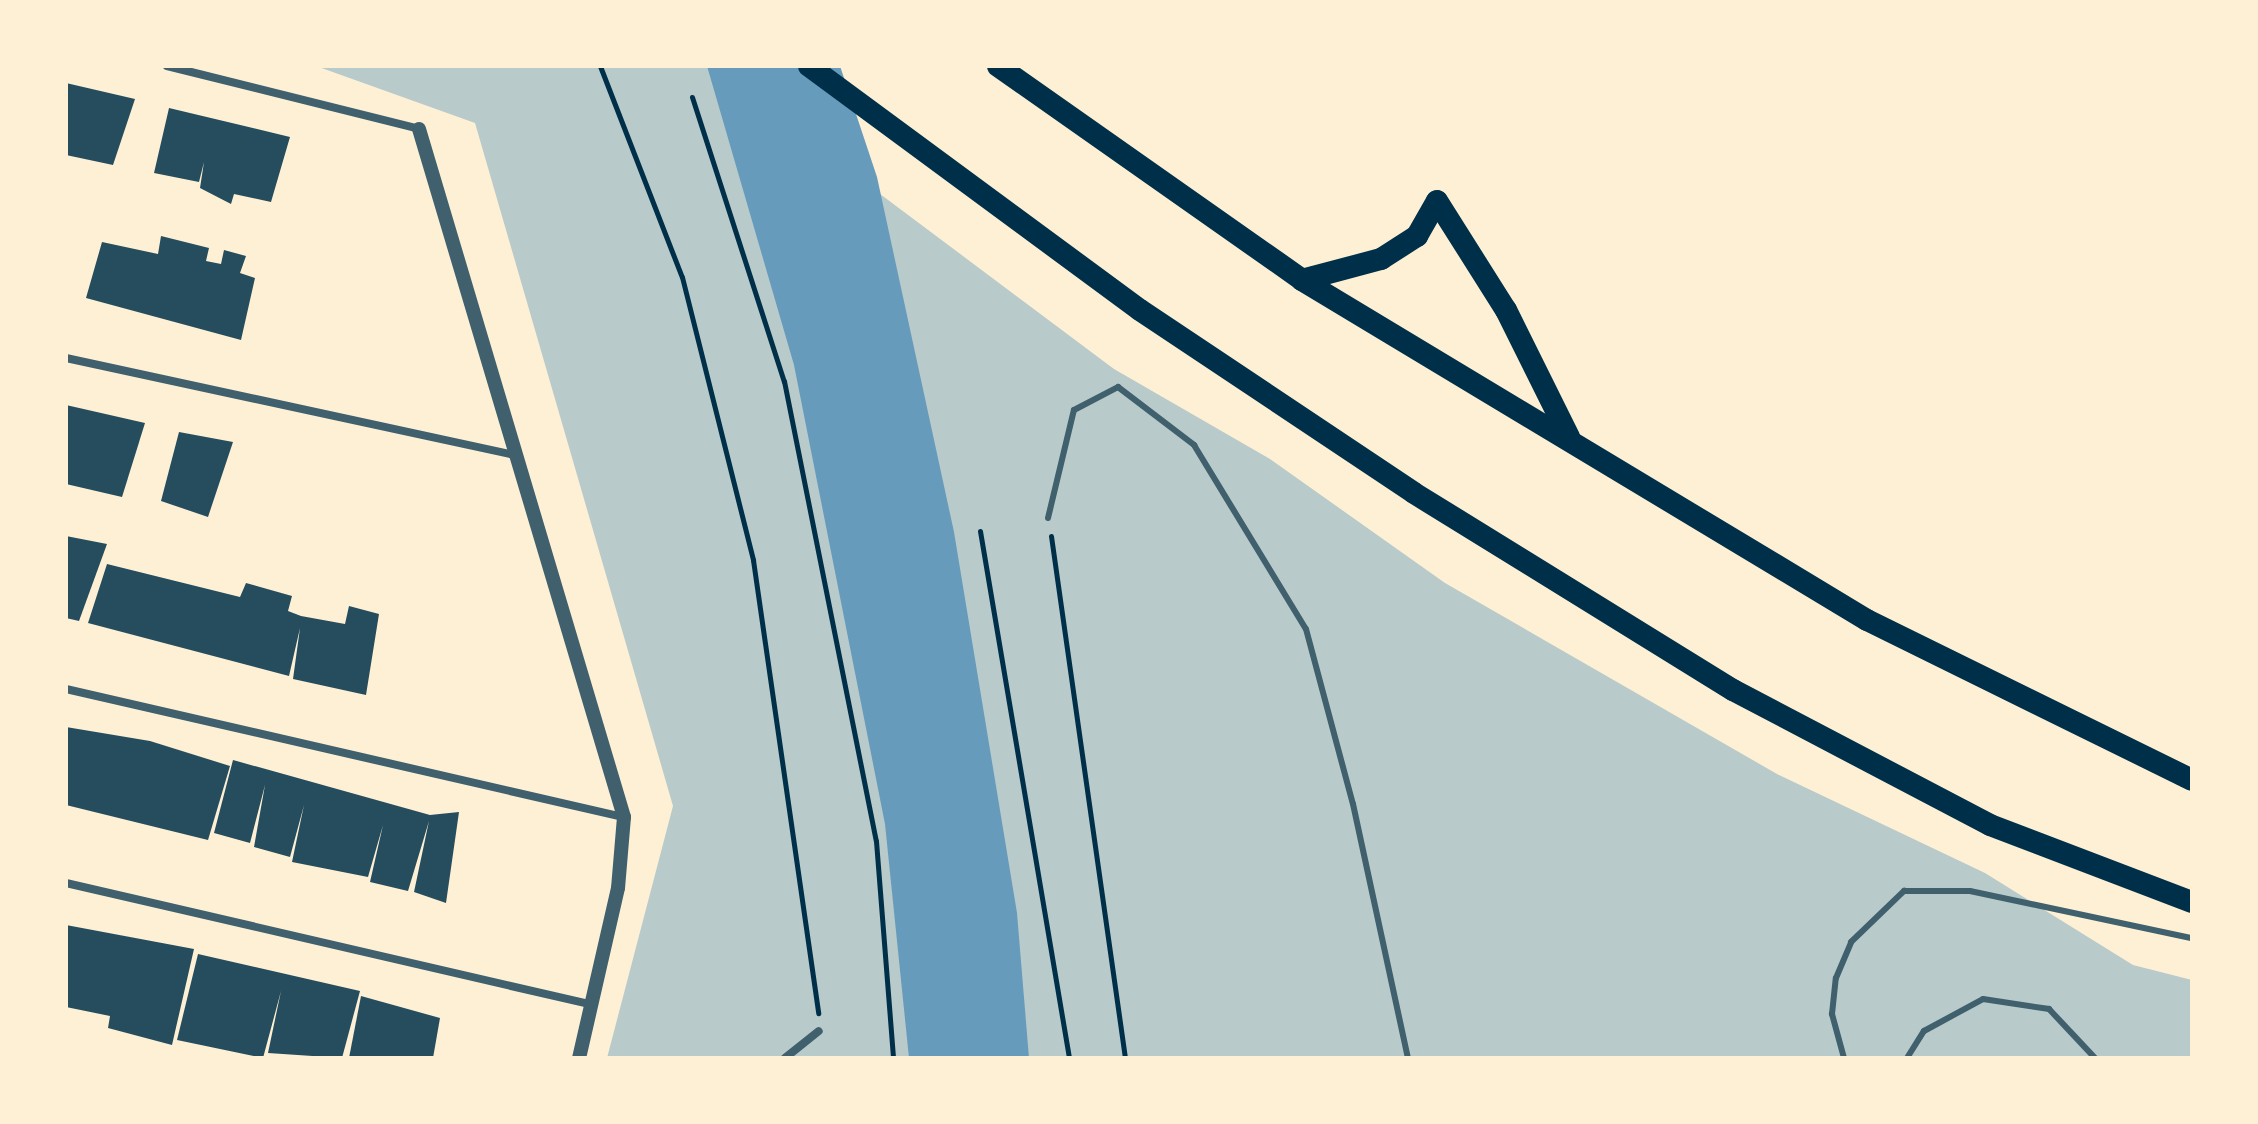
<!DOCTYPE html>
<style>
body{margin:0}
#map{position:relative;width:2258px;height:1124px;overflow:hidden;background:#fdf0d5;font-family:Cabin,sans-serif}
div>[style]{position:absolute}
.green>*{inset:0;background:#b9caca}
.water>*{inset:0;background:#669bbc}
.building>*{inset:0;background:#264d5e}
.path>*{height:5px;margin:-2.5px;padding:0 2.5px;transform-origin:2.5px;border-radius:2.5px;background:#003049}
.service>*{height:6px;margin:-3px;padding:0 3px;transform-origin:3px;border-radius:3px;background:#3f606c}
.minor>*{height:8px;margin:-4px;padding:0 4px;transform-origin:4px;border-radius:4px;background:#3f606c}
.tertiary>*{height:14px;margin:-7px;padding:0 7px;transform-origin:7px;border-radius:7px;background:#3f606c}
.trunk>*{height:22px;margin:-11px;padding:0 11px;transform-origin:11px;border-radius:11px;background:#003049}
span{translate:-50% -50%;white-space:nowrap;text-align:center;line-height:1.15;-webkit-text-stroke:6px #fdf0d5;paint-order:stroke}
.frame{position:absolute;inset:0;border:68px solid #fdf0d5;pointer-events:none}
</style>
<div id="map">
<div class="green">
<div style="clip-path:polygon(316px 66px,709px 66px,1114px 369px,1270px 459px,1445px 583px,1777px 774px,1985px 873px,2133px 965px,2192px 980px,2192px 1058px,607px 1058px,673px 806px,475px 123px)"></div>
</div>
<div class="water">
<div style="clip-path:polygon(707px 66px,840px 66px,877px 177px,954px 532px,1017px 913px,1029px 1058px,909px 1058px,885px 824px,794px 365px)"></div>
</div>
<div class="building">
<div style="clip-path:polygon(66px 83px,135px 99px,113px 165px,66px 155px)"></div>
<div style="clip-path:polygon(169px 108px,290px 137px,271px 202px,234px 194px,231px 204px,200px 188px,204px 162px,199px 182px,154px 173px)"></div>
<div style="clip-path:polygon(161px 236px,209px 248px,206px 261px,221px 264px,224px 250px,246px 256px,240px 273px,255px 278px,241px 340px,86px 298px,102px 242px,158px 254px)"></div>
<div style="clip-path:polygon(66px 405px,145px 423px,122px 497px,66px 484px)"></div>
<div style="clip-path:polygon(179px 432px,233px 442px,208px 517px,161px 501px)"></div>
<div style="clip-path:polygon(66px 536px,107px 544px,79px 621px,66px 618px)"></div>
<div style="clip-path:polygon(107px 564px,240px 597px,246px 583px,292px 596px,288px 611px,301px 616px,345px 624px,349px 606px,379px 614px,366px 695px,293px 679px,300px 628px,289px 676px,88px 623px)"></div>
<div style="clip-path:polygon(66px 727px,150px 741px,230px 766px,208px 840px,66px 805px)"></div>
<div style="clip-path:polygon(233px 760px,430px 815px,459px 812px,446px 903px,414px 892px,429px 821px,408px 891px,370px 882px,383px 825px,368px 877px,292px 862px,304px 805px,290px 857px,254px 847px,265px 785px,250px 843px,214px 833px)"></div>
<div style="clip-path:polygon(66px 925px,194px 949px,172px 1045px,108px 1028px,110px 1016px,66px 1007px)"></div>
<div style="clip-path:polygon(198px 954px,360px 991px,342px 1058px,268px 1053px,281px 991px,263px 1058px,177px 1040px)"></div>
<div style="clip-path:polygon(361px 996px,440px 1018px,433px 1058px,349px 1058px)"></div>
</div>
<div class="path">
<div style="left:600px;top:66px;width:226px;rotate:68.8deg"></div>
<div style="left:682px;top:277px;width:292px;rotate:75.9deg"></div>
<div style="left:753px;top:560px;width:458px;rotate:81.8deg"></div>
<div style="left:692px;top:97px;width:299px;rotate:72.1deg"></div>
<div style="left:784px;top:381px;width:469px;rotate:78.7deg"></div>
<div style="left:876px;top:841px;width:218px;rotate:85.5deg"></div>
<div style="left:980px;top:531px;width:534px;rotate:80.41deg"></div>
<div style="left:1051px;top:536px;width:527px;rotate:81.93deg"></div>
</div>
<div class="service">
<div style="left:1048px;top:518px;width:111px;rotate:-76.5deg"></div>
<div style="left:1074px;top:410px;width:50px;rotate:-27.6deg"></div>
<div style="left:1118px;top:387px;width:96px;rotate:37.3deg"></div>
<div style="left:1194px;top:445px;width:215px;rotate:58.7deg"></div>
<div style="left:1306px;top:629px;width:181px;rotate:75deg"></div>
<div style="left:1353px;top:804px;width:260px;rotate:77.8deg"></div>
<div style="left:1844px;top:1058px;width:46px;rotate:-105.3deg"></div>
<div style="left:1832px;top:1014px;width:36px;rotate:-84deg"></div>
<div style="left:1836px;top:978px;width:39px;rotate:-67deg"></div>
<div style="left:1851px;top:942px;width:74px;rotate:-43.9deg"></div>
<div style="left:1904px;top:891px;width:66px"></div>
<div style="left:1970px;top:891px;width:227px;rotate:12deg"></div>
<div style="left:1907px;top:1058px;width:32px;rotate:-58deg"></div>
<div style="left:1924px;top:1031px;width:67px;rotate:-28.5deg"></div>
<div style="left:1983px;top:999px;width:67px;rotate:8.6deg"></div>
<div style="left:2049px;top:1009px;width:67px;rotate:46.8deg"></div>
</div>
<div class="minor">
<div style="left:167px;top:66px;width:260px;rotate:14deg"></div>
<div style="left:66px;top:358px;width:463px;rotate:12.2deg"></div>
<div style="left:66px;top:689px;width:572px;rotate:12.94deg"></div>
<div style="left:66px;top:883px;width:541px;rotate:13.03deg"></div>
<div style="left:785px;top:1058px;width:43px;rotate:-38.5deg"></div>
</div>
<div class="tertiary">
<div style="left:419px;top:129px;width:718px;rotate:73.41deg"></div>
<div style="left:624px;top:817px;width:71px;rotate:94.8deg"></div>
<div style="left:618px;top:888px;width:174px;rotate:102.9deg"></div>
</div>
<div class="trunk">
<div style="left:809px;top:66px;width:411px;rotate:36.4deg"></div>
<div style="left:1140px;top:310px;width:329px;rotate:33.7deg"></div>
<div style="left:1414px;top:493px;width:375px;rotate:31.7deg"></div>
<div style="left:1733px;top:690px;width:290px;rotate:27.7deg"></div>
<div style="left:1990px;top:825px;width:216px;rotate:20.9deg"></div>
<div style="left:998px;top:66px;width:372px;rotate:35.1deg"></div>
<div style="left:1302px;top:280px;width:659px;rotate:31.04deg"></div>
<div style="left:1867px;top:620px;width:362px;rotate:26.2deg"></div>
<div style="left:1302px;top:280px;width:82px;rotate:-14.9deg"></div>
<div style="left:1381px;top:259px;width:43px;rotate:-32.6deg"></div>
<div style="left:1417px;top:236px;width:40px;rotate:-60.3deg"></div>
<div style="left:1437px;top:201px;width:129px;rotate:57.7deg"></div>
<div style="left:1506px;top:310px;width:142px;rotate:63.6deg"></div>
</div>
<div class="frame"></div>
</div>
